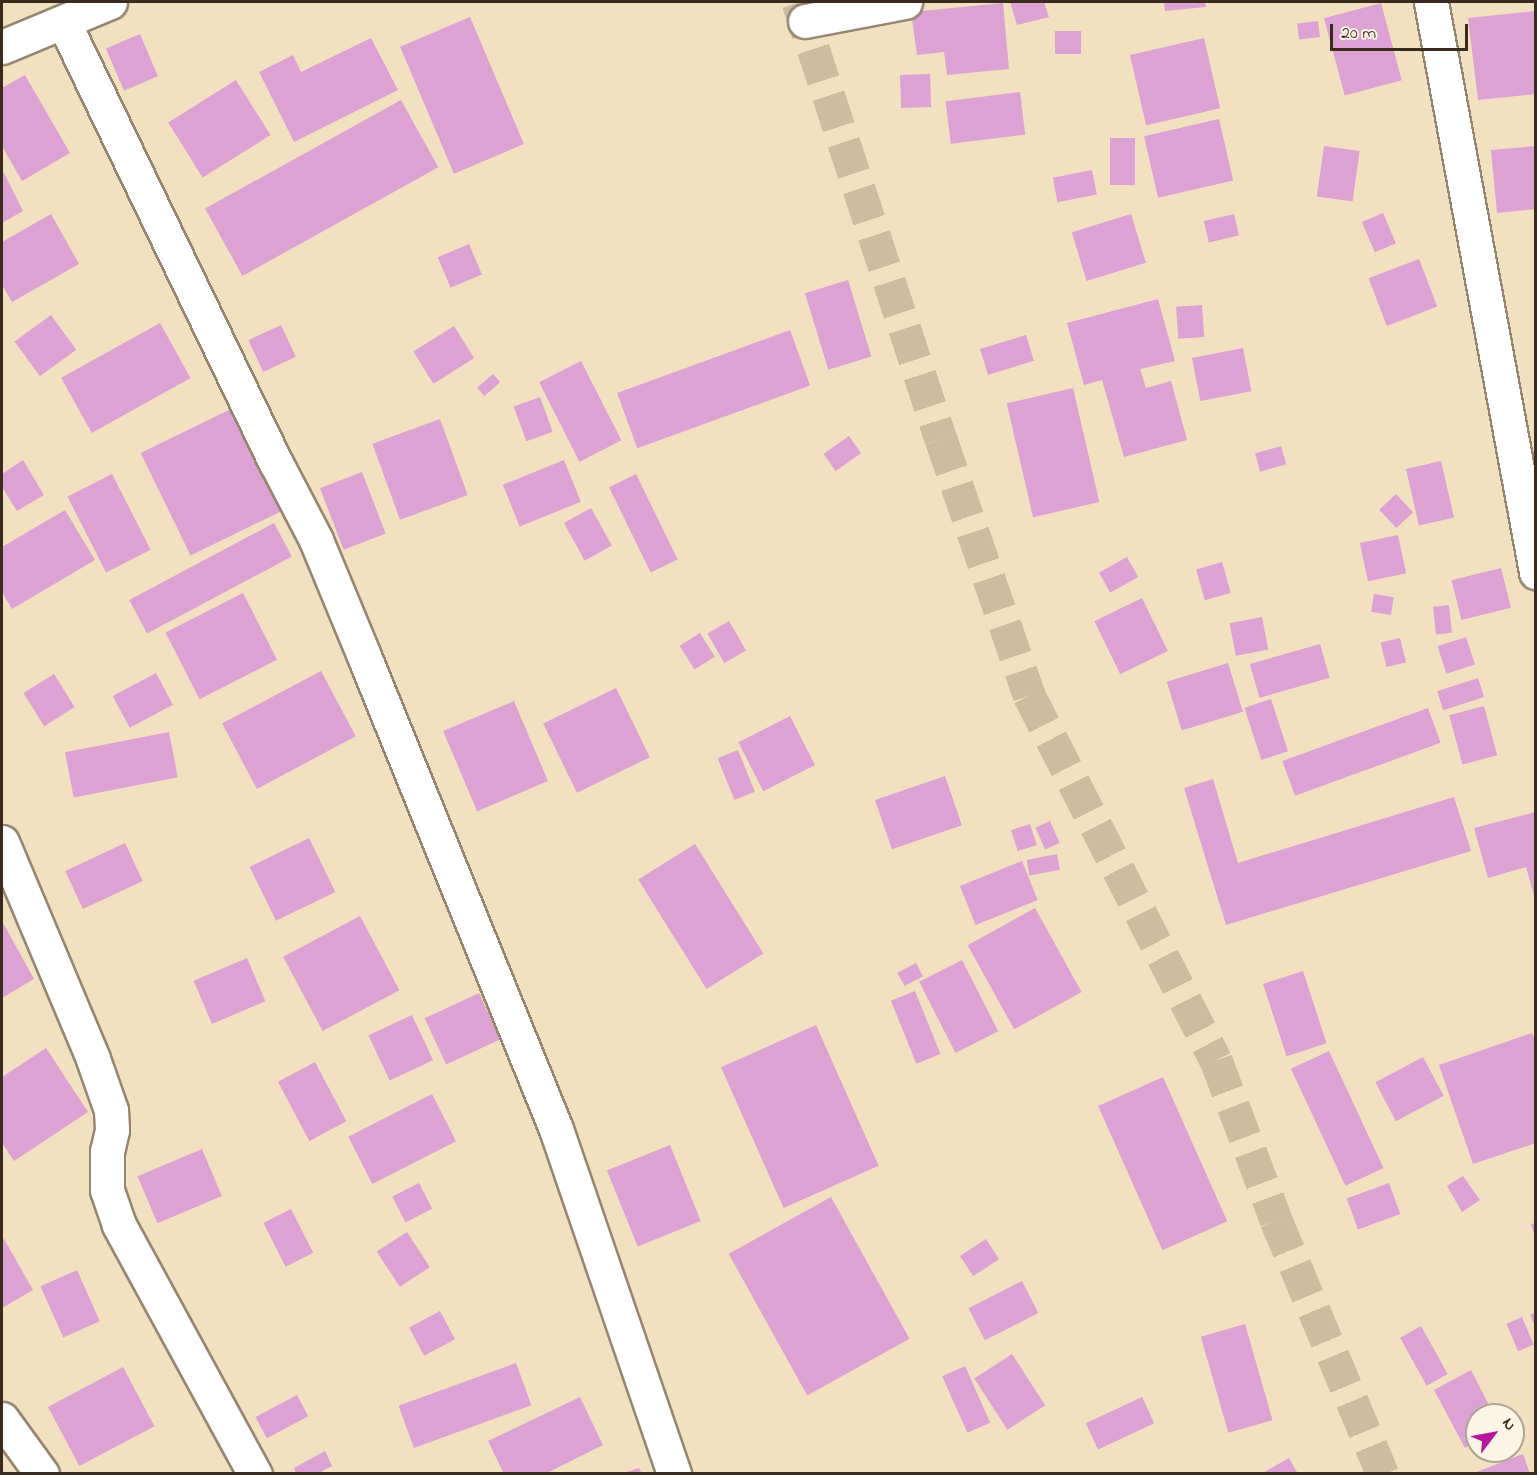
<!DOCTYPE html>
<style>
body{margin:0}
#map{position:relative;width:1537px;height:1475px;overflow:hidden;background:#f1e1c1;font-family:"Indie Flower",sans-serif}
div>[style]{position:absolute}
.building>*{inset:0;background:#dba2d3;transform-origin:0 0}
.street-tunnel>*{height:33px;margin-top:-16.5px;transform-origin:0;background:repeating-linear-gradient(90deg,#cdbca0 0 33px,transparent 0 49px)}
.roads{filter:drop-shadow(2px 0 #968670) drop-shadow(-2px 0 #968670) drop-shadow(0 2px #968670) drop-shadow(0 -2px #968670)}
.street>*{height:33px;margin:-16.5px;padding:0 16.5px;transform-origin:16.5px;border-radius:16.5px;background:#fff}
span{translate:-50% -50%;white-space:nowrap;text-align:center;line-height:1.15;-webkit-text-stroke:4.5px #fcf5e5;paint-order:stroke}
.frame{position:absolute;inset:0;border:3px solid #3b2a1e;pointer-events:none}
.north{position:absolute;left:1465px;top:1403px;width:60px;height:60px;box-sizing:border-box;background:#fcf5e5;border:2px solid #afa495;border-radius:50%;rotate:58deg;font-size:16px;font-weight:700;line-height:24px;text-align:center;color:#3b2a1e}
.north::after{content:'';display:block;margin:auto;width:21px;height:27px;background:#b5179e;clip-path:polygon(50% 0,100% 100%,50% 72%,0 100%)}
.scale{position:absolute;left:1330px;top:24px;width:138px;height:27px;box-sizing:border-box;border:3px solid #3b2a1e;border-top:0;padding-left:8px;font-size:18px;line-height:21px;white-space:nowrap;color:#3b2a1e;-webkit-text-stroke:4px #fcf5e5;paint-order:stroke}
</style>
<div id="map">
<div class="building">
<div style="clip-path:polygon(1010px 2px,1044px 2px,1049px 17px,1017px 25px)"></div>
<div style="clip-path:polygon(1164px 2px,1205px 2px,1206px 7px,1165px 11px)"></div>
<div style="clip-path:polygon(1003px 3px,1009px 69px,947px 75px,944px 52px,917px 55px,911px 12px)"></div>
<div style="left:1381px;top:3px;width:80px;height:59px;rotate:75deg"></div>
<div style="clip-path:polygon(1536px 11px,1536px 94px,1478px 100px,1468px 18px)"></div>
<div style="left:470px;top:17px;width:138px;height:76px;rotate:67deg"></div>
<div style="left:1318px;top:21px;width:16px;height:21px;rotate:83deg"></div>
<div style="left:1055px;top:31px;width:26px;height:23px"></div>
<div style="left:140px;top:34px;width:46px;height:37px;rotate:67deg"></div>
<div style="clip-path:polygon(371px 38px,398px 90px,294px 142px,259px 72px,293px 55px,301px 72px)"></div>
<div style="left:1204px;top:38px;width:72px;height:76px;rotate:77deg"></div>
<div style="left:930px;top:74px;width:33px;height:30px;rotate:88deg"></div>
<div style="clip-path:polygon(25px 75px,70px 153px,22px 181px,2px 146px,2px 88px)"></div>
<div style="left:236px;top:80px;width:65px;height:80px;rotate:58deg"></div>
<div style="left:1020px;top:92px;width:43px;height:75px;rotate:83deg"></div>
<div style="left:401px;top:100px;width:77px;height:224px;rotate:61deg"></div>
<div style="left:1219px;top:119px;width:63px;height:77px;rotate:77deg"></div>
<div style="left:1110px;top:138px;width:25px;height:47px"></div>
<div style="left:1324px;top:146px;width:36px;height:51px;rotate:8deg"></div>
<div style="clip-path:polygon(1536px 146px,1536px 209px,1497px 213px,1491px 150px)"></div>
<div style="clip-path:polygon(2px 169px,23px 211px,2px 223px)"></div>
<div style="left:1092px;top:170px;width:25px;height:40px;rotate:79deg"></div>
<div style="left:1383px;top:213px;width:33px;height:23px;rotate:67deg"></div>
<div style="clip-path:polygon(51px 214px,79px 264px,12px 302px,2px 285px,2px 242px)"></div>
<div style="left:1131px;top:214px;width:51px;height:62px;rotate:73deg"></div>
<div style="left:1234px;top:214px;width:22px;height:31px;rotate:77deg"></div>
<div style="left:469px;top:244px;width:33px;height:34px;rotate:67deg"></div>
<div style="left:1419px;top:259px;width:51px;height:54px;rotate:69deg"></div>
<div style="left:848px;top:280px;width:80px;height:45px;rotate:73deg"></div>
<div style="clip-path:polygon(1158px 299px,1175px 361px,1140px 369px,1146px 388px,1171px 381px,1187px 440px,1124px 457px,1102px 380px,1084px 385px,1067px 323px)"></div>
<div style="left:1202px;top:305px;width:32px;height:26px;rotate:86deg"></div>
<div style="left:51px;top:315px;width:43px;height:45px;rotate:54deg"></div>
<div style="left:160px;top:323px;width:63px;height:113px;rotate:61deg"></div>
<div style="left:281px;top:325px;width:35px;height:36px;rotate:65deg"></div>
<div style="left:454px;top:326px;width:38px;height:48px;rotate:58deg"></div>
<div style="left:790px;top:330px;width:59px;height:184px;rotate:70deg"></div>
<div style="left:1026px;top:335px;width:27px;height:48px;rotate:73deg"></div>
<div style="left:1243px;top:348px;width:44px;height:52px;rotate:79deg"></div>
<div style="left:581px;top:361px;width:89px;height:47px;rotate:63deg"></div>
<div style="left:493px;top:374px;width:11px;height:21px;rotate:49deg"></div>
<div style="left:1073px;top:388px;width:117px;height:68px;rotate:77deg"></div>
<div style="left:540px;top:397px;width:37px;height:28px;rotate:70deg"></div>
<div style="left:235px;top:407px;width:114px;height:105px;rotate:64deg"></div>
<div style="left:440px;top:419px;width:81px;height:72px;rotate:70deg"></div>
<div style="left:849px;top:436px;width:21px;height:31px;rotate:55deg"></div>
<div style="left:1281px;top:446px;width:19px;height:27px;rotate:74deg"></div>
<div style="clip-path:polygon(23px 460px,44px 495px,17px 511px,2px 487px,2px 474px)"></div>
<div style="left:564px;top:460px;width:45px;height:66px;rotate:68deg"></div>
<div style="left:1441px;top:461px;width:58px;height:36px;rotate:77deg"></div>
<div style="left:362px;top:472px;width:66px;height:45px;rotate:69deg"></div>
<div style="left:112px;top:474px;width:85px;height:50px;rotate:63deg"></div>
<div style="left:636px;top:474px;width:95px;height:30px;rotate:64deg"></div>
<div style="left:1396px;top:494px;width:25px;height:23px;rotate:47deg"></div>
<div style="left:591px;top:508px;width:43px;height:31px;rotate:61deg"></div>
<div style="clip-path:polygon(65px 510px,95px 560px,12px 609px,2px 592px,2px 547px)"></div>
<div style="left:274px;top:523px;width:38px;height:164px;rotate:62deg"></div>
<div style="left:1398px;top:535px;width:39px;height:39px;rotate:78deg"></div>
<div style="left:1127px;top:557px;width:23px;height:32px;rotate:61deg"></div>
<div style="left:1222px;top:562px;width:32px;height:27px;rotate:74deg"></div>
<div style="left:1501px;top:568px;width:41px;height:51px;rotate:76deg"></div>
<div style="left:243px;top:593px;width:75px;height:87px;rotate:63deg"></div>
<div style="left:1374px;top:594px;width:20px;height:18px;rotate:9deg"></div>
<div style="left:1142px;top:598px;width:59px;height:53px;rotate:64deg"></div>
<div style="left:1449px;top:605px;width:28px;height:16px;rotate:84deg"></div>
<div style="left:1262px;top:617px;width:33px;height:33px;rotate:79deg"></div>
<div style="left:729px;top:621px;width:34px;height:25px;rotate:60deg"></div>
<div style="left:700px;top:633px;width:28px;height:24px;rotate:58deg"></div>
<div style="left:1466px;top:637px;width:29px;height:30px;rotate:72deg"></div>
<div style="left:1400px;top:638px;width:25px;height:20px;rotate:76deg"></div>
<div style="left:1320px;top:644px;width:35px;height:73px;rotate:74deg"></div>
<div style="left:1228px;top:663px;width:51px;height:64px;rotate:73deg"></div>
<div style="left:321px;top:671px;width:74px;height:112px;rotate:62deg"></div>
<div style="left:156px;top:673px;width:36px;height:49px;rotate:62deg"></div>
<div style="left:54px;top:674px;width:39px;height:36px;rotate:58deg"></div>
<div style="left:1478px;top:678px;width:20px;height:43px;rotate:72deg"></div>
<div style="left:616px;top:688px;width:77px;height:81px;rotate:64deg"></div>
<div style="left:1271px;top:699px;width:55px;height:28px;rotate:72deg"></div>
<div style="left:514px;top:701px;width:87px;height:77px;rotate:67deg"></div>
<div style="left:1484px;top:706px;width:51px;height:36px;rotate:75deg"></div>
<div style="left:1428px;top:708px;width:37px;height:155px;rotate:70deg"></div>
<div style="left:790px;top:716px;width:55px;height:58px;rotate:63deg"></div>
<div style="left:169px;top:732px;width:46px;height:106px;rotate:79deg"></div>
<div style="left:738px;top:750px;width:45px;height:22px;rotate:68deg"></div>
<div style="left:945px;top:776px;width:52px;height:74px;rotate:71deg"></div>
<div style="clip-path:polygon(1213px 779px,1238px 863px,1454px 797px,1471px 851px,1226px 925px,1184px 788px)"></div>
<div style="clip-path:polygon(1536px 812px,1536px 899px,1535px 899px,1526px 867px,1488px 878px,1474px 828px)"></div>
<div style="left:1050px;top:821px;width:24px;height:16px;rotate:66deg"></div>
<div style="left:1030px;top:824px;width:22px;height:20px;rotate:72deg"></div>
<div style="left:309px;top:838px;width:60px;height:66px;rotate:64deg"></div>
<div style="left:125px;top:843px;width:42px;height:66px;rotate:65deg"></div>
<div style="left:695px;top:844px;width:129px;height:67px;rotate:58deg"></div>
<div style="left:1057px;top:854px;width:16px;height:31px;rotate:79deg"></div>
<div style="left:1022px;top:861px;width:42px;height:67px;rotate:68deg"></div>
<div style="left:1035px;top:908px;width:96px;height:77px;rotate:61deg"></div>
<div style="left:360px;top:916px;width:84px;height:87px;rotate:62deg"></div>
<div style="clip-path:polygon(2px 921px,34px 979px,2px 998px)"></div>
<div style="left:247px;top:958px;width:47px;height:58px;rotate:67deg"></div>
<div style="left:962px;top:960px;width:80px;height:48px;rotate:63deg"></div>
<div style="left:916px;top:963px;width:15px;height:21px;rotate:62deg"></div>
<div style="left:1303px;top:971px;width:76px;height:42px;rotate:72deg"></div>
<div style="left:915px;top:991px;width:68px;height:26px;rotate:68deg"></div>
<div style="left:479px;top:993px;width:51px;height:60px;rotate:65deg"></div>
<div style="left:412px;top:1015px;width:50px;height:48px;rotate:65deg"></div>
<div style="left:816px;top:1025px;width:154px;height:104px;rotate:66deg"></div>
<div style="clip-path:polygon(1532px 1033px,1536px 1042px,1536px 1143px,1473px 1164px,1439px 1065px)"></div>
<div style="clip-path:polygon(46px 1048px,88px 1112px,14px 1161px,2px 1143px,2px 1077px)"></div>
<div style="left:1329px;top:1051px;width:129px;height:42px;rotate:65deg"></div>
<div style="left:1423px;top:1057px;width:44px;height:54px;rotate:62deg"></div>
<div style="left:315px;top:1062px;width:67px;height:42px;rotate:62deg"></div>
<div style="left:1163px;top:1077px;width:158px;height:71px;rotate:66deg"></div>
<div style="left:432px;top:1094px;width:53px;height:94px;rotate:63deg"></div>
<div style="left:670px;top:1145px;width:82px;height:68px;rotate:68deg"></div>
<div style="left:202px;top:1149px;width:51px;height:70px;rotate:67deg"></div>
<div style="clip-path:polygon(1463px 1176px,1480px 1200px,1462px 1212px,1447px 1186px)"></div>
<div style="left:419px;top:1183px;width:29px;height:30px;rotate:63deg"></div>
<div style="left:1389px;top:1183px;width:33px;height:45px;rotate:70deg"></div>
<div style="left:831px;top:1197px;width:162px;height:117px;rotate:61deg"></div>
<div style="left:291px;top:1209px;width:49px;height:31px;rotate:63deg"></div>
<div style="clip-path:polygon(1536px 1223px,1536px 1237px,1535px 1237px,1531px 1224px)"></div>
<div style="left:407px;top:1232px;width:42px;height:36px;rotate:57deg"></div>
<div style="clip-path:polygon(4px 1239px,33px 1290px,2px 1308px,2px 1240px)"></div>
<div style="left:986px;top:1239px;width:24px;height:31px;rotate:57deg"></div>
<div style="left:77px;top:1270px;width:56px;height:40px;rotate:66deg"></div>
<div style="left:1022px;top:1281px;width:36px;height:60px;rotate:63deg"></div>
<div style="left:440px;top:1311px;width:32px;height:35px;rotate:62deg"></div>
<div style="clip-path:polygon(1536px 1312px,1536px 1329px,1530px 1315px)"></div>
<div style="left:1522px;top:1317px;width:30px;height:17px;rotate:67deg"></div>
<div style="left:1245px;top:1324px;width:100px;height:46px;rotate:74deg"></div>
<div style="left:1421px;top:1326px;width:55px;height:24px;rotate:61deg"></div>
<div style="left:1012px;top:1354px;width:61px;height:45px;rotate:57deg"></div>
<div style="left:516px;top:1363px;width:45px;height:125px;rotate:70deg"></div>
<div style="left:965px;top:1366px;width:62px;height:25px;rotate:66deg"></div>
<div style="left:123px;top:1367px;width:67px;height:85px;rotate:62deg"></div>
<div style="clip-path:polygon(1471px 1370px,1494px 1415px,1477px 1415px,1477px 1441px,1465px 1448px,1434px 1390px)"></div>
<div style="left:297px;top:1395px;width:24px;height:47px;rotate:62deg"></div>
<div style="clip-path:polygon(580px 1397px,603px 1445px,545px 1474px,504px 1474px,488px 1441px)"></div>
<div style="left:1142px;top:1397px;width:29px;height:62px;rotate:65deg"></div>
<div style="clip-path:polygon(325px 1451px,332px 1466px,317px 1474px,296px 1474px,294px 1468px)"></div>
<div style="clip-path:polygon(1523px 1454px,1530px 1474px,1474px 1474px,1474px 1473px)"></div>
<div style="clip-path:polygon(1289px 1458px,1298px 1474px,1261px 1474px)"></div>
<div style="clip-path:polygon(639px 1468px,642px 1474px,623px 1474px,623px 1473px)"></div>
</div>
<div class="street-tunnel">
<div style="left:798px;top:2px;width:460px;rotate:71.9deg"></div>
<div style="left:941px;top:439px;width:271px;rotate:71deg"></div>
<div style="left:1029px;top:695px;width:410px;rotate:62.9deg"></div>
<div style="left:1216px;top:1060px;width:171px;rotate:69.4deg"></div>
<div style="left:1276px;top:1220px;width:276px;rotate:67.2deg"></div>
</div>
<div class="roads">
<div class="street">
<div style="left:1431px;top:2px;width:580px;rotate:79.56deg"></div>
<div style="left:805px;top:21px;width:102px;rotate:-10.8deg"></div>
<div style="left:64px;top:23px;width:488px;rotate:64.3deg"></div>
<div style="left:276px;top:463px;width:87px;rotate:62.5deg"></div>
<div style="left:316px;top:540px;width:126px;rotate:67.5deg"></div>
<div style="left:364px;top:656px;width:510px;rotate:67.91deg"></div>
<div style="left:556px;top:1129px;width:365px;rotate:71.1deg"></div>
<div style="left:2px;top:47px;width:117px;rotate:-22.6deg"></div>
<div style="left:2px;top:842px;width:235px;rotate:67.2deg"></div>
<div style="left:93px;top:1059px;width:54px;rotate:70.6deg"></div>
<div style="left:111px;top:1110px;width:20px;rotate:87deg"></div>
<div style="left:112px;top:1130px;width:22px;rotate:103deg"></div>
<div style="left:107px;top:1151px;width:39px;rotate:90deg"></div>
<div style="left:107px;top:1190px;width:37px;rotate:71deg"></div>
<div style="left:119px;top:1225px;width:284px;rotate:61.4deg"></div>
<div style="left:2px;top:1419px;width:68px;rotate:54deg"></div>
</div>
</div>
<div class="frame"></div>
<div class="north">N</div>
<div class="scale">20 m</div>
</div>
